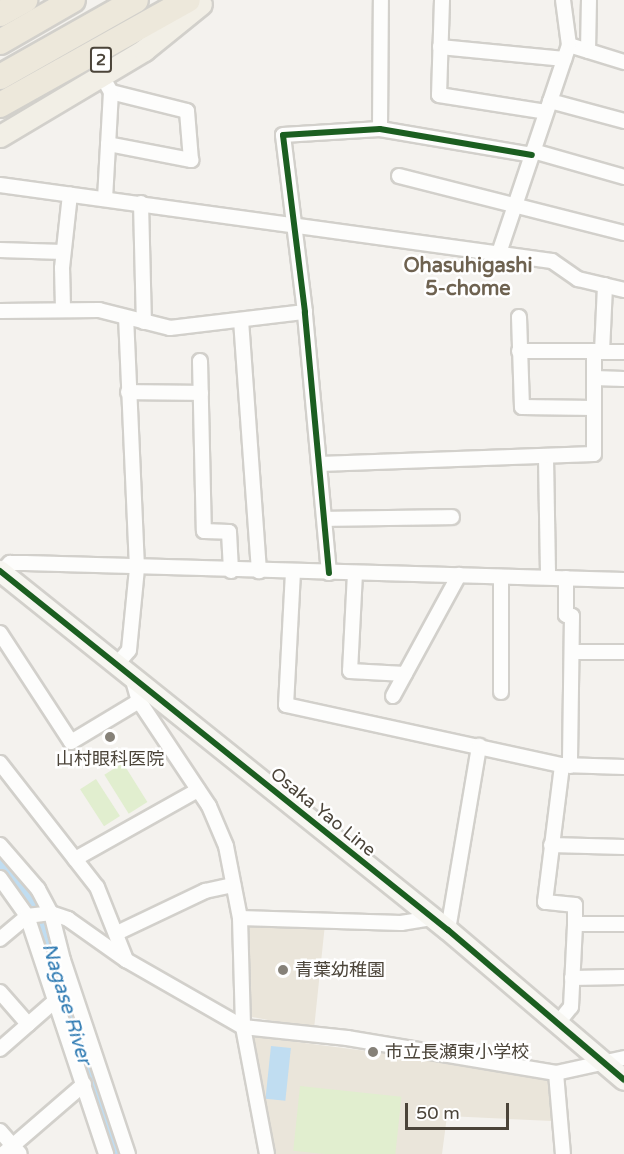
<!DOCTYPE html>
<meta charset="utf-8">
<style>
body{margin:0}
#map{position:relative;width:624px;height:1154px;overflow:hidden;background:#f4f2ee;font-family:"Varela Round","Noto Sans JP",sans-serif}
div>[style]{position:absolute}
.education>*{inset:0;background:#eae5da}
.green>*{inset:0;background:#e1eecf;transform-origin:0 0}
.water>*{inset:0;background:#c0ddf1;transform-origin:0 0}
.river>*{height:26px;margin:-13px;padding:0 13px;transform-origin:13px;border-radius:13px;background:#c0ddf1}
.roads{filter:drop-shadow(2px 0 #d2d0cb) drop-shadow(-2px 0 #d2d0cb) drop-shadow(0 2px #d2d0cb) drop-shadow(0 -2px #d2d0cb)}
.minor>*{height:14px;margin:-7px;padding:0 7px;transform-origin:7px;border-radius:7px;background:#fdfdfc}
.secondary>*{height:20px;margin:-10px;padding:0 10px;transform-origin:10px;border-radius:10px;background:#f7f6f1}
.primary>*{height:21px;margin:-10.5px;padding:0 10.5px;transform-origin:10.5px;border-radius:10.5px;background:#f2efe6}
.motorway>*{height:24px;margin:-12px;padding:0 12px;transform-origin:12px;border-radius:12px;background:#ede8db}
.cycleway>*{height:6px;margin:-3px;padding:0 3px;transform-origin:3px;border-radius:3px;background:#1b5e20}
.dots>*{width:16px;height:16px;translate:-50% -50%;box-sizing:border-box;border:3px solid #fff;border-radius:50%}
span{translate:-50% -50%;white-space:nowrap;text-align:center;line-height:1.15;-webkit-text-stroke:5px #fff;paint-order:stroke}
.shield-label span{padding:2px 4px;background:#fff;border:2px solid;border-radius:4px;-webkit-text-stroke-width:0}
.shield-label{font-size:16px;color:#4b4439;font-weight:700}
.poi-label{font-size:18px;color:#4b4439}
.left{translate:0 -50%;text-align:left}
.street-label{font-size:18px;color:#4b4439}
.neighbourhood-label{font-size:20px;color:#6e6250;font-weight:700}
.water-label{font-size:20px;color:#2e7ab2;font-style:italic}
.scale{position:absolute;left:405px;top:1103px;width:104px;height:27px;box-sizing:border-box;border:3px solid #4b4439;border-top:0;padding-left:8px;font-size:18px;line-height:21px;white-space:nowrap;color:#4b4439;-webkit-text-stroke:4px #fff;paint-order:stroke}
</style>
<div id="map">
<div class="education">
<div style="clip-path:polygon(244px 923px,325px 924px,314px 1029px,247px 1016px)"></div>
<div style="clip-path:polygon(251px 1036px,552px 1075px,552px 1121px,447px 1116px,442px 1154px,271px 1154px)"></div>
</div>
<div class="green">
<div style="left:123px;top:763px;width:46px;height:22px;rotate:58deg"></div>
<div style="left:96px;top:779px;width:44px;height:19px;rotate:57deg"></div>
<div style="left:300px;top:1086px;width:102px;height:65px;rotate:6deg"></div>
</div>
<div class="water">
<div style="left:271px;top:1046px;width:20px;height:53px;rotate:6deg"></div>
</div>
<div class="river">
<div style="left:0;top:864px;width:36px;rotate:48deg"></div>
<div style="left:24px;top:891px;width:34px;rotate:60deg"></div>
<div style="left:41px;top:920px;width:144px;rotate:73.8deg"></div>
<div style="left:81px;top:1058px;width:102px;rotate:70.5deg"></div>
</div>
<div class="roads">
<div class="minor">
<div style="left:442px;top:0;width:95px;rotate:91.8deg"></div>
<div style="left:439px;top:95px;width:108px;rotate:9deg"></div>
<div style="left:569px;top:45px;width:58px;rotate:17.2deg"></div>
<div style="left:440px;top:47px;width:125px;rotate:5.5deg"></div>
<div style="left:588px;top:51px;width:51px;rotate:-88.9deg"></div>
<div style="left:550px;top:101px;width:77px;rotate:15.1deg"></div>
<div style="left:380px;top:129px;width:129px;rotate:-89.6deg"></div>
<div style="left:108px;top:144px;width:85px;rotate:10.9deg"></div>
<div style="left:191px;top:160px;width:49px;rotate:-94.7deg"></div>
<div style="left:187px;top:111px;width:78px;rotate:-166deg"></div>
<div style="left:533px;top:151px;width:95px;rotate:15.9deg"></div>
<div style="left:399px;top:176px;width:232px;rotate:14.2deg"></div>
<div style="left:0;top:185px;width:557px;rotate:7.84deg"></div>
<div style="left:552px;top:261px;width:32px;rotate:35deg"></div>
<div style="left:578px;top:279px;width:47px;rotate:13.4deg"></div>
<div style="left:105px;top:199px;width:107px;rotate:-86.8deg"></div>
<div style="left:111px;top:92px;width:8px;rotate:-120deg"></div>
<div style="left:141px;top:203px;width:119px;rotate:88.6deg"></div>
<div style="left:0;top:250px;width:63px;rotate:1.8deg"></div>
<div style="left:499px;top:253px;width:219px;rotate:-71.4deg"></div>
<div style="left:569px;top:45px;width:45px;rotate:-97.6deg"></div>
<div style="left:63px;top:308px;width:40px;rotate:-91.4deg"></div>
<div style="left:62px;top:268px;width:74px;rotate:-83.8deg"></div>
<div style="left:0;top:311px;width:99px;rotate:-0.6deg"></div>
<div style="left:99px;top:310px;width:73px;rotate:14.2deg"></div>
<div style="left:170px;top:328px;width:136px;rotate:-6.8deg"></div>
<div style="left:519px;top:317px;width:90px;rotate:88.1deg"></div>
<div style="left:522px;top:407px;width:72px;rotate:0.8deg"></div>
<div style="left:241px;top:320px;width:252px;rotate:85.9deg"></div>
<div style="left:519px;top:351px;width:75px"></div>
<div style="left:602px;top:352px;width:22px"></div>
<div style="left:200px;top:361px;width:170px;rotate:88.7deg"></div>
<div style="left:204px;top:531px;width:25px;rotate:2deg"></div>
<div style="left:229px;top:532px;width:39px;rotate:87deg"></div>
<div style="left:594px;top:378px;width:30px;rotate:2deg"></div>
<div style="left:128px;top:392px;width:73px;rotate:0.8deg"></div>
<div style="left:546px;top:458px;width:119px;rotate:89deg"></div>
<div style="left:320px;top:464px;width:274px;rotate:-2.1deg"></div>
<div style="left:594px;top:454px;width:103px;rotate:-90deg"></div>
<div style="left:594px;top:351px;width:8px;rotate:7deg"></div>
<div style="left:602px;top:352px;width:67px;rotate:-87.4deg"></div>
<div style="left:325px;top:519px;width:127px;rotate:-0.9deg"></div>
<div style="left:1px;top:572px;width:13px;rotate:-45deg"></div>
<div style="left:10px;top:563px;width:15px"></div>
<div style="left:25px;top:563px;width:599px;rotate:1.63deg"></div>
<div style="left:293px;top:572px;width:133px;rotate:93deg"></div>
<div style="left:286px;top:705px;width:282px;rotate:12.3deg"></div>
<div style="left:562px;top:765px;width:62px;rotate:1.8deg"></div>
<div style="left:329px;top:573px;width:262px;rotate:-95.3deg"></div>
<div style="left:305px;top:312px;width:178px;rotate:-97.1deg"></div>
<div style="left:283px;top:135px;width:97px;rotate:-3.5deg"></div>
<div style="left:380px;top:129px;width:154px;rotate:9.7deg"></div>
<div style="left:355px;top:573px;width:98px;rotate:92.9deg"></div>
<div style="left:350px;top:671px;width:55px;rotate:3.1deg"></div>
<div style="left:566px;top:578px;width:37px;rotate:90deg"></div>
<div style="left:566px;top:615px;width:6px;rotate:9deg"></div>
<div style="left:572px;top:616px;width:150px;rotate:90.8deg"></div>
<div style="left:0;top:633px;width:130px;rotate:56.9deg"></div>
<div style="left:71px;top:742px;width:79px;rotate:-31.1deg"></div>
<div style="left:572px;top:652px;width:52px"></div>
<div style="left:117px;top:664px;width:18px;rotate:-49deg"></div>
<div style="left:129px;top:650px;width:82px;rotate:-84.4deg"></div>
<div style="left:137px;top:568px;width:250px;rotate:-92.5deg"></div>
<div style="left:132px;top:677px;width:25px;rotate:74deg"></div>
<div style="left:139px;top:701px;width:126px;rotate:56.3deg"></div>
<div style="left:209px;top:806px;width:43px;rotate:67deg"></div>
<div style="left:226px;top:846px;width:73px;rotate:79deg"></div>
<div style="left:240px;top:918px;width:109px;rotate:88.4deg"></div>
<div style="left:243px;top:1027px;width:129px;rotate:79.3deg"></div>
<div style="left:501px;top:692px;width:115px;rotate:-90deg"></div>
<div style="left:393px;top:696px;width:138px;rotate:-61.4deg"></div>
<div style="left:0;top:763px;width:157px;rotate:52deg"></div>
<div style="left:97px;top:887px;width:79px;rotate:68.3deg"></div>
<div style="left:0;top:845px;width:58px;rotate:49.2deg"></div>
<div style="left:38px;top:889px;width:27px;rotate:62deg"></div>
<div style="left:51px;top:913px;width:49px;rotate:75.7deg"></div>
<div style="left:63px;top:960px;width:205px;rotate:71.5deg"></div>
<div style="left:551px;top:845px;width:73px;rotate:1.6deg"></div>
<div style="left:75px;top:859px;width:141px;rotate:-29.3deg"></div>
<div style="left:0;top:878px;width:47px;rotate:54.6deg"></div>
<div style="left:27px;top:916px;width:251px;rotate:71.6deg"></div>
<div style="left:240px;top:918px;width:161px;rotate:1.8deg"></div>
<div style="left:401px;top:923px;width:31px;rotate:-9deg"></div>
<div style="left:575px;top:924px;width:49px"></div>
<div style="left:448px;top:930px;width:187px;rotate:-80.4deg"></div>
<div style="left:117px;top:933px;width:98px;rotate:-25.5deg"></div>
<div style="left:205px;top:891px;width:29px;rotate:-12deg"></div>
<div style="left:0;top:939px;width:35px;rotate:-40deg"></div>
<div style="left:27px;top:916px;width:24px;rotate:-7deg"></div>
<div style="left:51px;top:913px;width:18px;rotate:19deg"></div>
<div style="left:68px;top:919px;width:71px;rotate:35.3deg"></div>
<div style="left:126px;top:960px;width:135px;rotate:29.8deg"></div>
<div style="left:243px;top:1027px;width:105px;rotate:6deg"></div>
<div style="left:347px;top:1038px;width:212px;rotate:9.5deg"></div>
<div style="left:556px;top:1073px;width:70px;rotate:-12.4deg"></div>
<div style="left:572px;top:978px;width:52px;rotate:-1.1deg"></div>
<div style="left:0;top:992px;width:43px;rotate:48.8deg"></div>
<div style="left:557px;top:1024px;width:22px;rotate:-51deg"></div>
<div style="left:571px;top:1007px;width:83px;rotate:-87.2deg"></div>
<div style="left:575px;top:924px;width:19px;rotate:-90deg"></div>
<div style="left:575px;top:905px;width:30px;rotate:-174deg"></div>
<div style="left:545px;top:902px;width:138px;rotate:-82.9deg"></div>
<div style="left:0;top:1049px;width:74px;rotate:-41.2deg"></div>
<div style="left:556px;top:1073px;width:81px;rotate:85.1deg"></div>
<div style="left:0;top:1131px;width:30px;rotate:49deg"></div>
<div style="left:3px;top:1154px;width:107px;rotate:-40.8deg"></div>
</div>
<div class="secondary">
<div style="left:0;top:571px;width:574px;rotate:38.71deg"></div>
<div style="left:448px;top:930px;width:231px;rotate:40.4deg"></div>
</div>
<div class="primary">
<div style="left:0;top:136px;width:168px;rotate:-30.8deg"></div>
<div style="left:144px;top:50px;width:73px;rotate:-38.9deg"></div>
</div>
<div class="motorway">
<div style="left:0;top:14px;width:29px;rotate:-29deg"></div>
<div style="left:0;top:42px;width:84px;rotate:-29.9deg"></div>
<div style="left:0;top:77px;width:156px;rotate:-29.5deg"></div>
<div style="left:0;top:105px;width:215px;rotate:-29.2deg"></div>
</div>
</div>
<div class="cycleway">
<div style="left:0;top:571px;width:574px;rotate:38.71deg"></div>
<div style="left:448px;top:930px;width:231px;rotate:40.4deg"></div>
<div style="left:329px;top:573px;width:262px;rotate:-95.3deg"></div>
<div style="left:305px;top:312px;width:178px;rotate:-97.1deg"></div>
<div style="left:283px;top:135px;width:97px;rotate:-3.5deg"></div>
<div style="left:380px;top:129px;width:154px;rotate:9.7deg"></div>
</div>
<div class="dots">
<div style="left:110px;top:737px;background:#868178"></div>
<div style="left:283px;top:970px;background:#868178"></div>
<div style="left:373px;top:1052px;background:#868178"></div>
</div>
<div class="shield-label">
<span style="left:101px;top:60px">2</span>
</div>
<div class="poi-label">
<span style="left:110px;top:759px">山村眼科医院</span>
<span class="left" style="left:295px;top:970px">青葉幼稚園</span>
<span class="left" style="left:385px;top:1052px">市立長瀬東小学校</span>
</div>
<div class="street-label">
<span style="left:323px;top:812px;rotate:39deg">Osaka Yao Line</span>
</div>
<div class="neighbourhood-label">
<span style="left:468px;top:278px">Ohasuhigashi<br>5-chome</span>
</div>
<div class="water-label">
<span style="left:66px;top:1004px;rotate:73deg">Nagase River</span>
</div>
<div class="scale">50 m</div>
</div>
